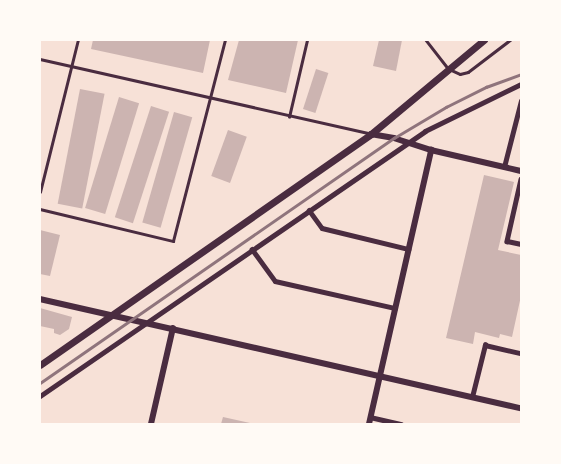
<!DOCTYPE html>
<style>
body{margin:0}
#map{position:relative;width:561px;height:464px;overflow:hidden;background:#f7e1d7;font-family:"PT Sans Narrow",sans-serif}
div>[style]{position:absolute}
.building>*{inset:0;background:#ccb4b1;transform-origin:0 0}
.service>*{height:2.5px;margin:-1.25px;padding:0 1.25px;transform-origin:1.25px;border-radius:1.25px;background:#4a2c40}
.minor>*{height:4.5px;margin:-2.25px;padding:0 2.25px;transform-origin:2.25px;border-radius:2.25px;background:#4a2c40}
.tertiary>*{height:5.5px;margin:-2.75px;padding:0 2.75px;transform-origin:2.75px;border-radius:2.75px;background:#4a2c40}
.primary>*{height:7px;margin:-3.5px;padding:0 3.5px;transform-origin:3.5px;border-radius:3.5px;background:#4a2c40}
.rail>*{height:2.5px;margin:-1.25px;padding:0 1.25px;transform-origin:1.25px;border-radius:1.25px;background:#8f747c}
span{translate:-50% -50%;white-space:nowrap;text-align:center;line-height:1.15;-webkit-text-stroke:5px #fffaf5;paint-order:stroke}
.frame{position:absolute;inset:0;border:41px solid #fffaf5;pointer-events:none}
</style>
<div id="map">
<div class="building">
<div style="clip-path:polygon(93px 40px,210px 40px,203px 73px,91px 49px)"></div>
<div style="clip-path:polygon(239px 40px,298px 40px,286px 93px,228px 80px)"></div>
<div style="clip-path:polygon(379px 40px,402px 40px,396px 71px,373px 66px)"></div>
<div style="left:316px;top:69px;width:13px;height:42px;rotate:18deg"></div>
<div style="left:80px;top:89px;width:25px;height:117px;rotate:11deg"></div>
<div style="left:119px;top:97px;width:21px;height:116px;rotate:17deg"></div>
<div style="left:151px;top:106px;width:19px;height:117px;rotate:18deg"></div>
<div style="left:174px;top:112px;width:19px;height:115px;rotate:16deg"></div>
<div style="left:228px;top:130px;width:20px;height:49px;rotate:20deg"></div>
<div style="clip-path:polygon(484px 175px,514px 182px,498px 250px,521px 255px,521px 296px,512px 337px,500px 334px,499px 338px,475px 332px,473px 344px,446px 338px)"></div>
<div style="clip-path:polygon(40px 230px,60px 235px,50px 276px,40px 274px)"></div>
<div style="clip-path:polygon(40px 308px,72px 317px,69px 329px,60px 335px,54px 333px,54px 329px,40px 326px)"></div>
<div style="clip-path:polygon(223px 417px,250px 423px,250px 424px,221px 424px)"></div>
</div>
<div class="service">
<div style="left:426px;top:40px;width:37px;rotate:52deg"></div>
<div style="left:449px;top:69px;width:12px;rotate:24deg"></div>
<div style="left:460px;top:74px;width:8px;rotate:-14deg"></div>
<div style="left:468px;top:72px;width:53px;rotate:-37.3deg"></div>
<div style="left:40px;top:59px;width:336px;rotate:12.7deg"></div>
<div style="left:289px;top:117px;width:79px;rotate:-76.8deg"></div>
<div style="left:40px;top:192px;width:157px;rotate:-76deg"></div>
<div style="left:40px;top:209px;width:137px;rotate:13.5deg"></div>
<div style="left:173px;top:241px;width:208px;rotate:-75.5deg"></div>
</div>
<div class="minor">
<div style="left:504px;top:167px;width:68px;rotate:-75.6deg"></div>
<div style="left:521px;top:179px;width:64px;rotate:102.7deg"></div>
<div style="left:507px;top:241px;width:14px;rotate:12deg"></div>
<div style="left:309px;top:210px;width:22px;rotate:54deg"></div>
<div style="left:322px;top:228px;width:89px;rotate:13.7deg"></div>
<div style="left:252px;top:249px;width:39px;rotate:54deg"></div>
<div style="left:275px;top:281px;width:123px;rotate:12.7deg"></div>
<div style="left:40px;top:396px;width:467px;rotate:-34.5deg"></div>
<div style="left:425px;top:131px;width:107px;rotate:-26.1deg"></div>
<div style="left:472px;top:397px;width:54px;rotate:-76deg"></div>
<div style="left:485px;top:345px;width:37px;rotate:13deg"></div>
<div style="left:370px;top:417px;width:32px;rotate:13deg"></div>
</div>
<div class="tertiary">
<div style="left:371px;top:134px;width:23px;rotate:10deg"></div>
<div style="left:394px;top:138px;width:39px;rotate:18deg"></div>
<div style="left:431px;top:150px;width:92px;rotate:13.1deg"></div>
<div style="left:40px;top:299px;width:493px;rotate:12.8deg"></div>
<div style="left:151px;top:424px;width:98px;rotate:-77.1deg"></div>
<div style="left:369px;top:424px;width:281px;rotate:-77.2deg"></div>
</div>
<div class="primary">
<div style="left:40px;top:365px;width:404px;rotate:-34.9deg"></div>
<div style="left:371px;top:134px;width:147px;rotate:-39.8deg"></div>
</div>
<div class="rail">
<div style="left:40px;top:383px;width:431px;rotate:-34.7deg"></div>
<div style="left:394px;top:138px;width:61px;rotate:-30.8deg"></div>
<div style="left:446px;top:107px;width:45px;rotate:-26.6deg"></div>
<div style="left:486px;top:87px;width:37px;rotate:-20deg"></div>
</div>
<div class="frame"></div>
</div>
